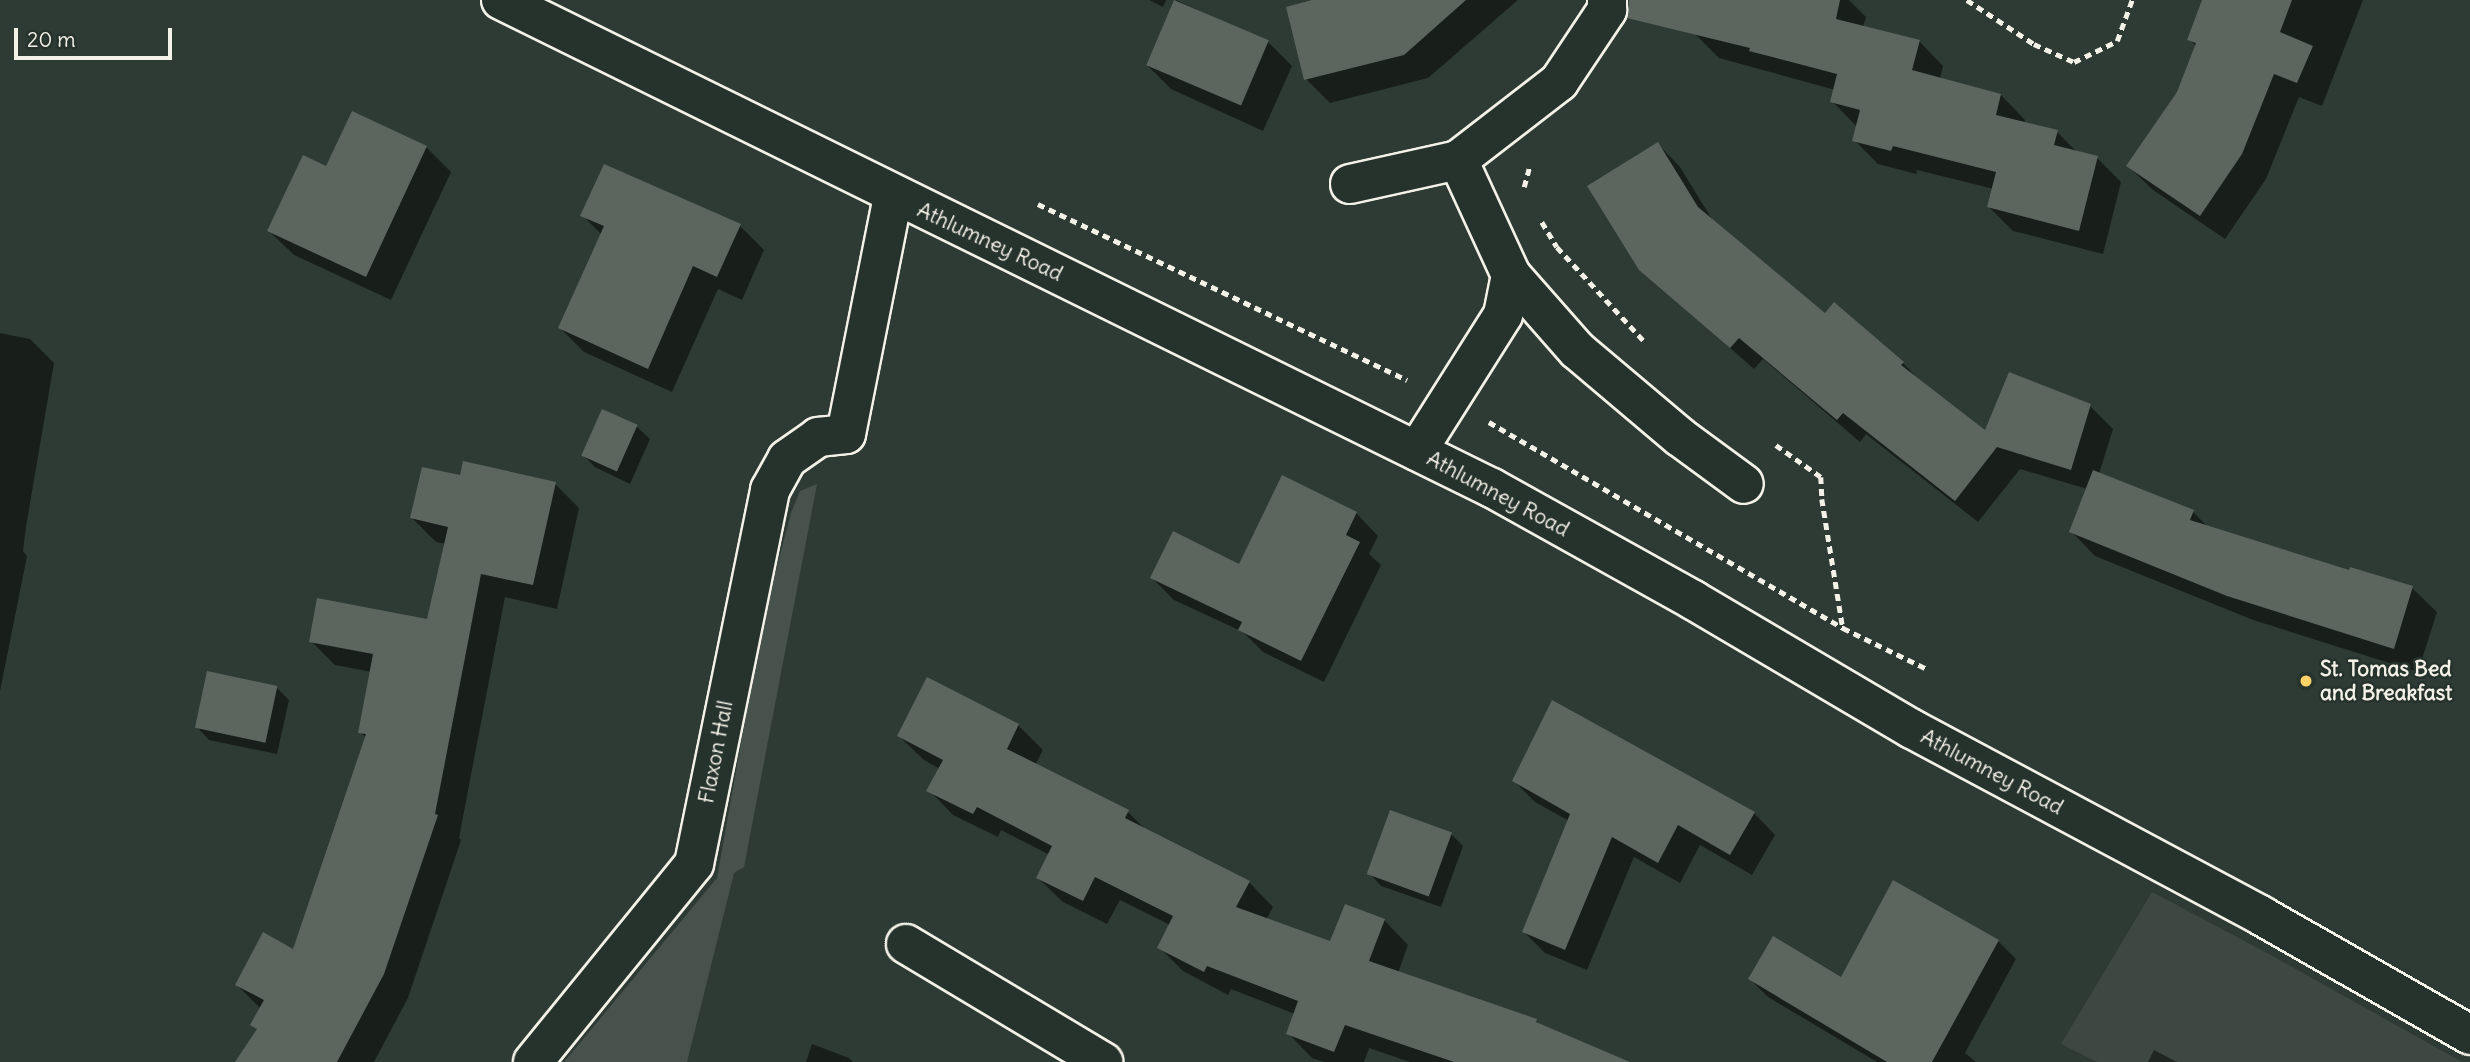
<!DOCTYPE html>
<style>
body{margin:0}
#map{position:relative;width:2470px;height:1062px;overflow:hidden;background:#2e3b34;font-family:Delius,sans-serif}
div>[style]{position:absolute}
.built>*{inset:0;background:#3c4841}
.green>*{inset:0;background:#48524c}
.shadow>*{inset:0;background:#0007}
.building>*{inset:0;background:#5c655e;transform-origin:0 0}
.path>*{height:4.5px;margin-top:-2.25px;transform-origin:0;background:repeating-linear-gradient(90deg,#f4f1e8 0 7px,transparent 0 12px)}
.roads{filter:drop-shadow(2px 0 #f4f1e8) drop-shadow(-2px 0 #f4f1e8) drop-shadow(0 2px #f4f1e8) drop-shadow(0 -2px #f4f1e8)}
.minor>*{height:38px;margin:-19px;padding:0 19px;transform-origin:19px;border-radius:19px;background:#26332d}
.major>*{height:38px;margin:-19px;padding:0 19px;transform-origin:19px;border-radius:19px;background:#26332d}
.dots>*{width:19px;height:19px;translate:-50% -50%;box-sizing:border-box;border:4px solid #26332d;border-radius:50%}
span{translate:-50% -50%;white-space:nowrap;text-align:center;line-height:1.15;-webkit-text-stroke:5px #26332d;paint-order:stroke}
.street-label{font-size:21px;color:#f4f1e8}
.poi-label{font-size:21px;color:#f4f1e8;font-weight:700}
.left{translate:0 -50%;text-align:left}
.scale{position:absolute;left:14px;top:28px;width:158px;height:32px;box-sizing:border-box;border:4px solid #f4f1e8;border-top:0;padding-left:9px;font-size:21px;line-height:24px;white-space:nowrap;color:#f4f1e8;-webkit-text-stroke:5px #26332d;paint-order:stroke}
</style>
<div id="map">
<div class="built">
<div style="clip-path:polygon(2152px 892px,2267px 953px,2462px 1062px,2097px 1062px,2061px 1044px)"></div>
</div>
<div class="green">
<div style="clip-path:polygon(817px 484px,744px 867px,734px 873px,687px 1062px,564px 1062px,717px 878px,753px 676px,775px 574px,791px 513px,800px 491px)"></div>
</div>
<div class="shadow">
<div style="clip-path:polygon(1149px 0,1166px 0,1163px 7px)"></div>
<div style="clip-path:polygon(1176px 0,1268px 42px,1292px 66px,1263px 131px,1171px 89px,1147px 65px)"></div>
<div style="clip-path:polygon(1320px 0,1518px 0,1428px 78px,1330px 103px,1306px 79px)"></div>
<div style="clip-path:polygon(1678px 0,1849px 0,1866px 17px,1863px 27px,1919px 41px,1943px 66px,1940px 79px,2001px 95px,2025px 120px,2024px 124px,2057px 132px,2078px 153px,2097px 158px,2121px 182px,2103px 254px,2013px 231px,1989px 207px,1994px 189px,1917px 170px,1916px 174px,1878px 164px,1854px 140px,1857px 127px,1832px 101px,1835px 90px,1719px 58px,1694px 33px)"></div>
<div style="clip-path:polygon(2203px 0,2363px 0,2322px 106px,2299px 97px,2266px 179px,2225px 239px,2153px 190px,2128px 166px,2178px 93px,2197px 47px,2189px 39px)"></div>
<div style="clip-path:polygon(1658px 144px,1680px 167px,1715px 224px,1825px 315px,1903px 363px,1925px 386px,1985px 432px,2090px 406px,2113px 429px,2099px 474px,2193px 512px,2210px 529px,2350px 573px,2412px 588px,2437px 612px,2418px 672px,2253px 620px,2095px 556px,2071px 531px,2087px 489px,2020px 469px,1978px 522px,1866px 434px,1860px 442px,1763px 359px,1754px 369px,1641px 269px)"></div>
<div style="clip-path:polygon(426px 147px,451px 172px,391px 300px,294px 255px,269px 231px,327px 168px)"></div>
<div style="clip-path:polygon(582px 215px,740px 226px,764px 250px,742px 300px,718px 289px,672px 392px,584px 352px,560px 328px,602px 235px)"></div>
<div style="clip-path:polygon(0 333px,30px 339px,54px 363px,26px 527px,23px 551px,27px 556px,0 691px)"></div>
<div style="clip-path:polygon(603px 411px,637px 427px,650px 439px,630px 484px,595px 467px,583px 455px)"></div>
<div style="clip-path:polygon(461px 477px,555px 484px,579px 508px,557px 609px,505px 597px,459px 838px,461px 840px,408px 998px,374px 1062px,237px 1062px,258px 1030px,253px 1025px,261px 1009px,237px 985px,294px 951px,367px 738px,360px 732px,372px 672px,335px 665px,311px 641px,428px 621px,446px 544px,436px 542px,412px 518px)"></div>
<div style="clip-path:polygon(1356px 513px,1378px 536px,1369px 554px,1381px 565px,1324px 682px,1263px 652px,1243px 632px,1174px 600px,1152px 578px,1240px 567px)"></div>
<div style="clip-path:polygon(928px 680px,1018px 725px,1043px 750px,1035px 765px,1128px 812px,1147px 831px,1249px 882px,1273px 907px,1266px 920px,1331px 944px,1384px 920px,1408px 945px,1398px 973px,1536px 1021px,1540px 1026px,1630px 1062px,1410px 1062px,1369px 1048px,1364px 1062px,1324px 1062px,1312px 1058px,1288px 1033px,1295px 1014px,1231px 989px,1228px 995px,1183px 971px,1159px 947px,1170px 925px,1120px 900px,1107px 924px,1063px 902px,1038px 878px,1050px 855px,1001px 830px,998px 837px,953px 815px,929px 790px,940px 769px,924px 760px,899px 736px)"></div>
<div style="clip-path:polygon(277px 688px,289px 700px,277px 754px,209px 740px,197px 727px)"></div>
<div style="clip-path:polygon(1514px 781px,1754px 813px,1775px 835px,1752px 875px,1700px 845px,1680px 883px,1634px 857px,1587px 970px,1545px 953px,1524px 932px,1569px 821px,1535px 802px)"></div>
<div style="clip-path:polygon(1451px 834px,1463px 846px,1441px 907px,1381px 886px,1369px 873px)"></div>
<div style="clip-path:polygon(1998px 941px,2016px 959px,1965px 1053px,1976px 1062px,1877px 1062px,1768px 997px,1750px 979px,1842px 979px)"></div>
<div style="clip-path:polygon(812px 1044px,849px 1058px,853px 1062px,806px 1062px)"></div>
<div style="clip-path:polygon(2154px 1050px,2177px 1062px,2148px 1062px)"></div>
</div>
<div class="building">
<div style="left:1174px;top:0;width:103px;height:71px;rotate:23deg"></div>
<div style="clip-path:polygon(1312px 0,1466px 0,1404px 55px,1304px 80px,1286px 7px)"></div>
<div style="clip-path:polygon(1629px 0,1840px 0,1836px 19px,1920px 40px,1912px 70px,2001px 94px,1996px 115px,2058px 130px,2054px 145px,2098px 156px,2079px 231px,1987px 207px,1996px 172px,1893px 146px,1891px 151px,1852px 141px,1860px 110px,1830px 102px,1837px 74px,1749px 51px,1750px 48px,1627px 18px)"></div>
<div style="clip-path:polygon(2202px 0,2292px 0,2280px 32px,2313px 46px,2297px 83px,2274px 74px,2242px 154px,2200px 216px,2126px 166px,2177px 92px,2196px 43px,2187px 40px)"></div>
<div style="clip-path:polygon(352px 111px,427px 146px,366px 277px,267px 231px,303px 155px,326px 166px)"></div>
<div style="clip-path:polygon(1658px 142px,1698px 207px,1825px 313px,1834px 302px,1904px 362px,1901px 365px,1985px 430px,2009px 372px,2091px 404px,2071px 470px,1997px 447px,1955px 501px,1843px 413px,1837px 420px,1739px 338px,1730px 348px,1639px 270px,1587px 186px)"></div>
<div style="clip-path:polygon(604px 164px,741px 224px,717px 277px,693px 266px,648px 369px,558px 328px,604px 226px,580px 216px)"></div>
<div style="left:602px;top:409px;width:39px;height:51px;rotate:24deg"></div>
<div style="clip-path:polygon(463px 461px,556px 482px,533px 585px,481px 574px,435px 814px,438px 815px,384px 974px,337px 1062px,235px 1062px,257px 1029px,250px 1025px,264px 1000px,235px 985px,263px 932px,293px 949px,366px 734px,358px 733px,373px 654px,309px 642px,317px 598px,427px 619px,448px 527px,410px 518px,422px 467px,460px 475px)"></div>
<div style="clip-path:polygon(2093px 470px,2194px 510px,2190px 520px,2349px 570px,2350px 567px,2413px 586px,2394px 649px,2227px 596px,2069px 532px)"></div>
<div style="clip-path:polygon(1282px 475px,1357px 512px,1346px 535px,1360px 542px,1301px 661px,1238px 630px,1242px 622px,1150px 578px,1173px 531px,1239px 564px)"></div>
<div style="left:207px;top:671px;width:72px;height:58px;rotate:12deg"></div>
<div style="clip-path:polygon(927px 677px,1019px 724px,1007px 749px,1129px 810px,1125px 818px,1250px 881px,1236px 907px,1330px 941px,1345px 904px,1385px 919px,1369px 961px,1537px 1019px,1536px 1022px,1630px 1062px,1454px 1062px,1345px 1025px,1334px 1052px,1286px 1034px,1298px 1001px,1207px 966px,1204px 972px,1157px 948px,1173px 916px,1095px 877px,1083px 901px,1036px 878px,1052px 846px,977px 807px,973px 814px,926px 791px,943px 760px,897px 736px)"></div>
<div style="clip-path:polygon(1552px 700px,1755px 812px,1730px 855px,1678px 825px,1658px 863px,1612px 837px,1565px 950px,1522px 932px,1570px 814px,1512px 781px)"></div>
<div style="left:1390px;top:810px;width:66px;height:68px;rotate:20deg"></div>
<div style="clip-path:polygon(1893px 880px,1999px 940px,1932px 1062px,1887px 1062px,1748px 979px,1773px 936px,1841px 977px)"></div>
</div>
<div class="path">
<div style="left:1967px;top:0;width:80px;rotate:33.3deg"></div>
<div style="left:2034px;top:44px;width:44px;rotate:24.2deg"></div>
<div style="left:2074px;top:62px;width:48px;rotate:-26deg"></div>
<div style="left:2117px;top:41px;width:44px;rotate:-69.9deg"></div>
<div style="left:1524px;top:187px;width:23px;rotate:-75deg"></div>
<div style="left:1038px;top:204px;width:409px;rotate:25.5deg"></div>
<div style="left:1542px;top:222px;width:29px;rotate:59deg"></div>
<div style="left:1557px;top:247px;width:127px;rotate:47.2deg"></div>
<div style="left:1489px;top:422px;width:410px;rotate:30.2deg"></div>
<div style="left:1843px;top:628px;width:93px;rotate:26deg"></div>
<div style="left:1776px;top:445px;width:55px;rotate:35.4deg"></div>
<div style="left:1821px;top:477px;width:22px;rotate:87deg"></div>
<div style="left:1822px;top:499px;width:131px;rotate:80.8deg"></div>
</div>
<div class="roads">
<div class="minor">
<div style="left:1350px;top:184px;width:111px;rotate:-12.5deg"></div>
<div style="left:1458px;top:160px;width:128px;rotate:-37.7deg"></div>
<div style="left:1559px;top:82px;width:87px;rotate:-56.3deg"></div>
<div style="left:1607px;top:10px;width:10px;rotate:-90deg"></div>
<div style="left:1511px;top:275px;width:100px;rotate:48.7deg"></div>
<div style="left:1577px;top:350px;width:135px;rotate:40.2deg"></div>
<div style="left:1680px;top:437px;width:79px;rotate:36.3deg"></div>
<div style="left:1417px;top:451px;width:161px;rotate:-57.7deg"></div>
<div style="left:1503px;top:315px;width:41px;rotate:-78.7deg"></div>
<div style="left:1511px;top:275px;width:127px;rotate:-114.7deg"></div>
<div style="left:906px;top:944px;width:230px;rotate:30.9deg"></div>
<div style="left:533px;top:1062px;width:255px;rotate:-50.9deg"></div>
<div style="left:694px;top:864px;width:382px;rotate:-78.5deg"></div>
<div style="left:770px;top:490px;width:35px;rotate:-61deg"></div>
<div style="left:787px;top:459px;width:38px;rotate:-35deg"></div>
<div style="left:818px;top:437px;width:28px;rotate:-6deg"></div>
<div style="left:846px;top:434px;width:243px;rotate:-78.8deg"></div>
</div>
<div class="major">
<div style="left:501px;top:0;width:1105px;rotate:26.22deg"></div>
<div style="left:1492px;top:488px;width:230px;rotate:29.1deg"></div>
<div style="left:1693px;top:600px;width:254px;rotate:30.5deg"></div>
<div style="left:1912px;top:729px;width:395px;rotate:28.1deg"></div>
<div style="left:2260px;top:915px;width:242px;rotate:29.7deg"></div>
</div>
</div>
<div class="dots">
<div style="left:2306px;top:681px;background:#ffd166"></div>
</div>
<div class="street-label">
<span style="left:990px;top:242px;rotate:25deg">Athlumney Road</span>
<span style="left:1498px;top:494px;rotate:28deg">Athlumney Road</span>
<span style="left:716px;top:752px;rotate:-79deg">Flaxon Hall</span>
<span style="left:1992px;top:772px;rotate:28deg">Athlumney Road</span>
</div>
<div class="poi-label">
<span class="left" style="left:2320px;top:681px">St. Tomas Bed<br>and Breakfast</span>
</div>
<div class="scale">20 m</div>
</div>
